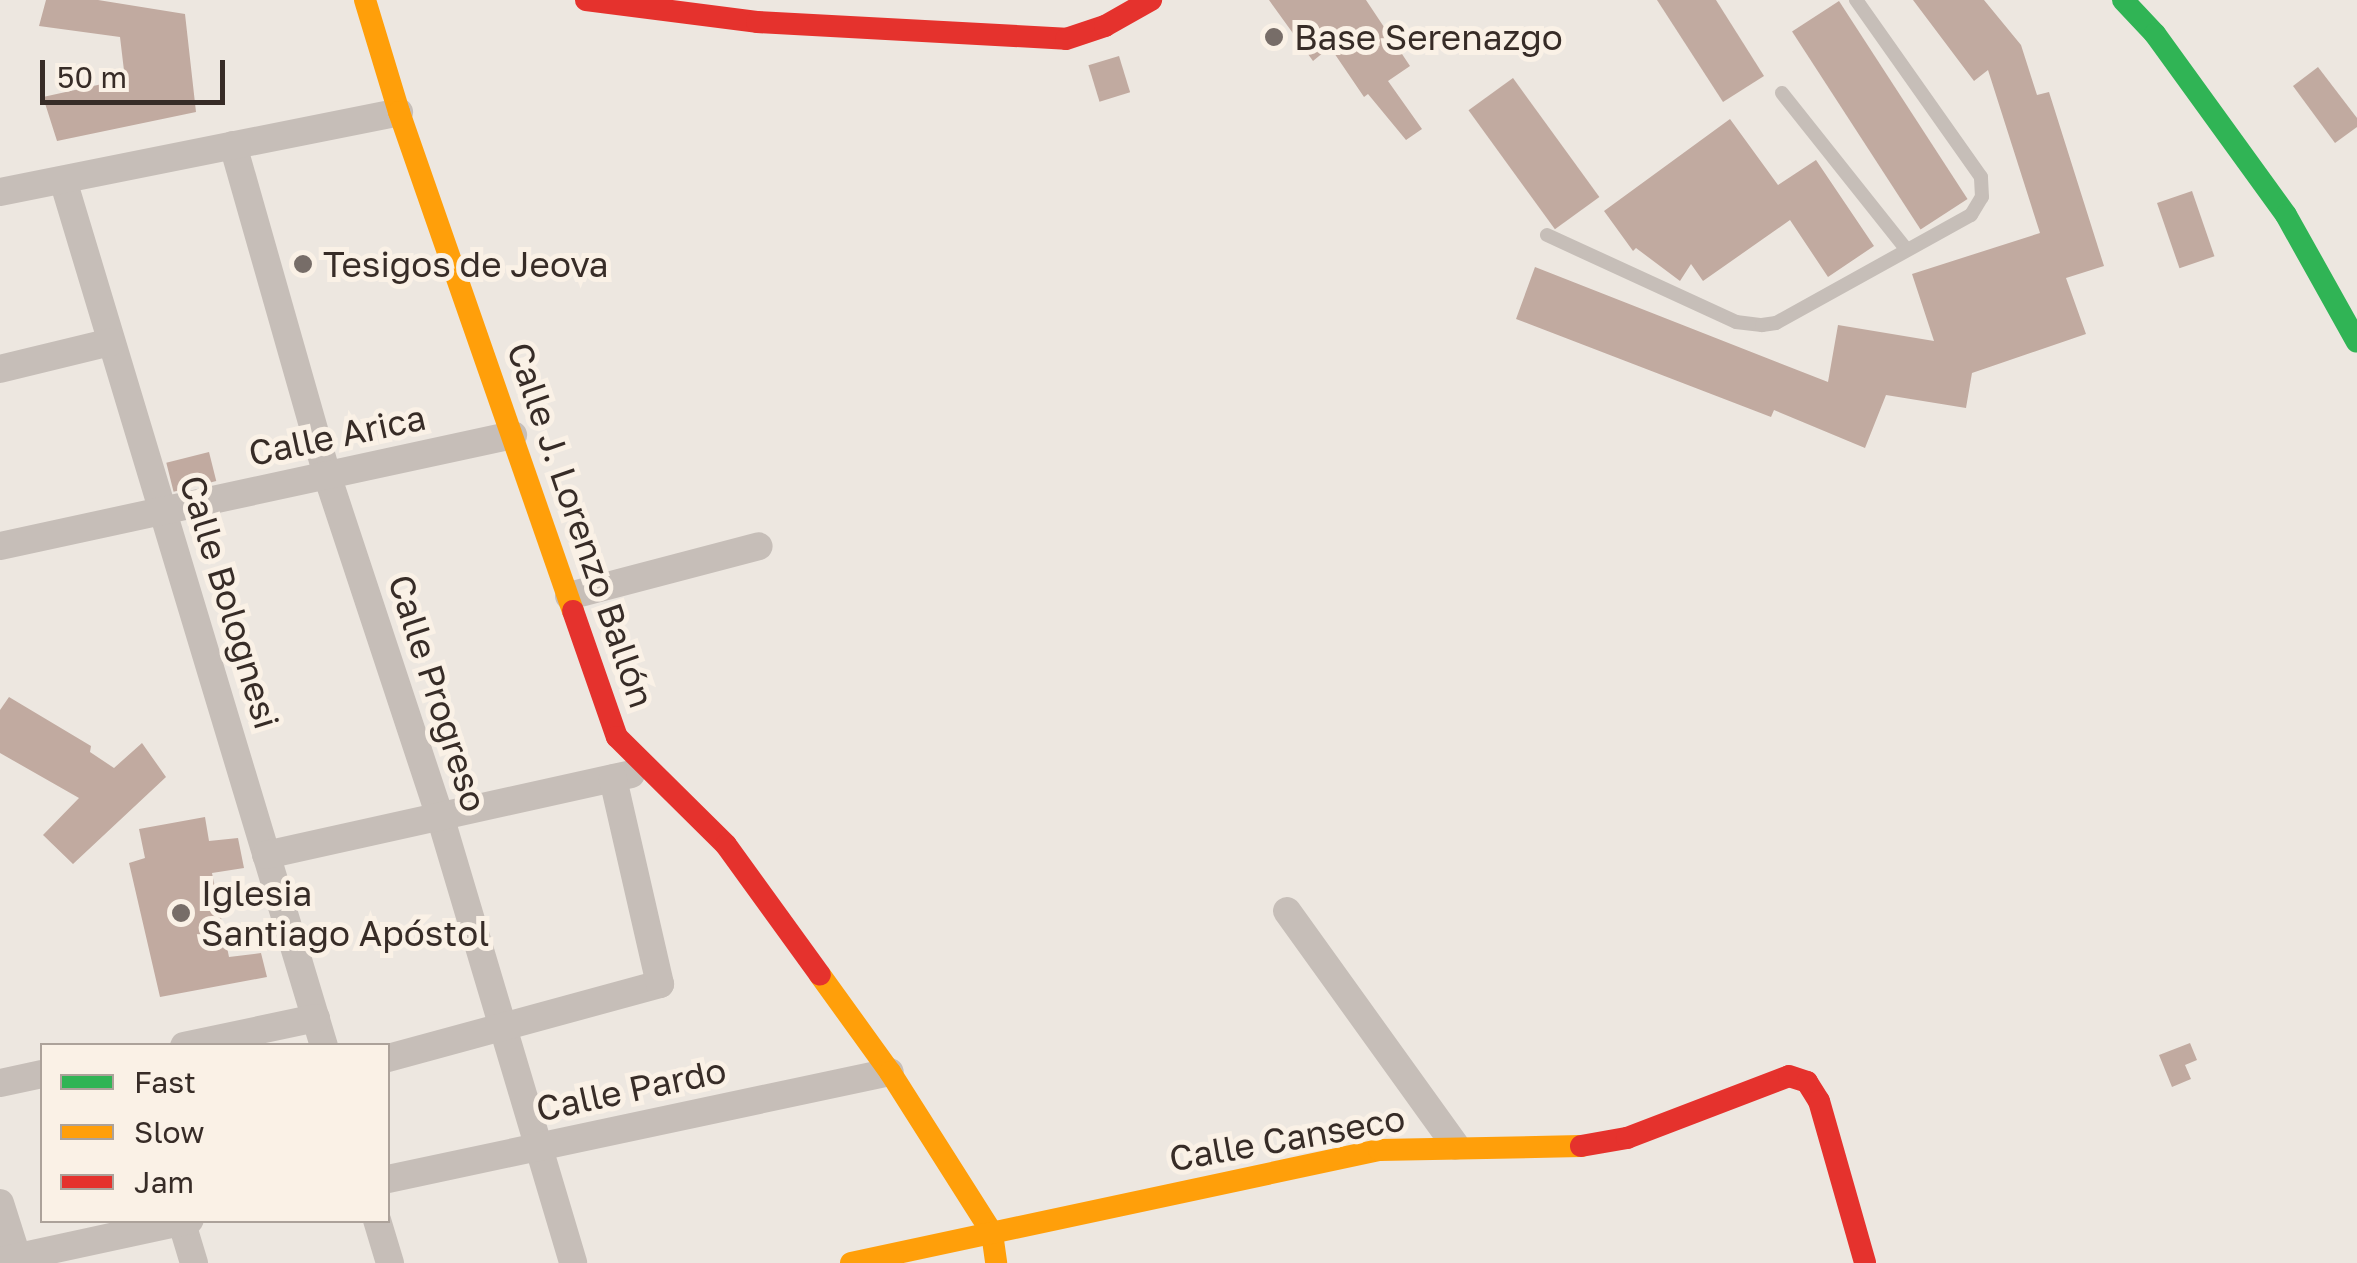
<!DOCTYPE html>
<meta charset="utf-8">
<style>
body{margin:0}
#map{position:relative;width:2357px;height:1263px;overflow:hidden;background:#ede7e0;font-family:"Golos Text",sans-serif}
div>[style]{position:absolute}
.building>*{inset:0;background:#c1aaa0;transform-origin:0 0}
.lane>*{height:14px;margin:-7px;padding:0 7px;transform-origin:7px;border-radius:7px;background:#c6beb8}
.street>*{height:28px;margin:-14px;padding:0 14px;transform-origin:14px;border-radius:14px;background:#c6beb8}
.fast>*{height:22px;margin:-11px;padding:0 11px;transform-origin:11px;border-radius:11px;background:#30b455}
.slow>*{height:22px;margin:-11px;padding:0 11px;transform-origin:11px;border-radius:11px;background:#ff9f0a}
.jam>*{height:22px;margin:-11px;padding:0 11px;transform-origin:11px;border-radius:11px;background:#e5322d}
.dots>*{width:28px;height:28px;translate:-50% -50%;box-sizing:border-box;border:5px solid #faf1e6;border-radius:50%}
span{translate:-50% -50%;white-space:nowrap;text-align:center;line-height:1.15;-webkit-text-stroke:10px #faf1e6;paint-order:stroke}
.poi-label{font-size:35px;color:#372c27}
.left{translate:0 -50%;text-align:left}
.street-label{font-size:35px;color:#372c27}
.legend{position:absolute;left:40px;top:1043px;width:350px;height:180px;box-sizing:border-box;background:#faf1e6;border:2px solid #aca29a;margin:0;padding:12px 18px;list-style:none;font-size:30px;color:#372c27}
.legend li{display:flex;align-items:center;gap:20px;height:50px}
.legend b{width:50px;border:2px solid #aca29a}
.scale{position:absolute;left:40px;top:60px;width:185px;height:45px;box-sizing:border-box;border:5px solid #372c27;border-top:0;padding-left:12px;font-size:30px;line-height:35px;white-space:nowrap;color:#372c27;-webkit-text-stroke:8px #faf1e6;paint-order:stroke}
</style>
<div id="map">
<div class="building">
<div style="clip-path:polygon(46px 0,98px 0,185px 14px,196px 112px,57px 141px,43px 97px,125px 79px,120px 37px,39px 26px)"></div>
<div style="clip-path:polygon(1269px 0,1366px 0,1410px 66px,1388px 81px,1422px 129px,1406px 140px,1368px 94px,1364px 97px,1330px 47px,1313px 61px)"></div>
<div style="clip-path:polygon(1657px 0,1716px 0,1764px 76px,1723px 102px)"></div>
<div style="clip-path:polygon(1913px 0,1984px 0,2021px 45px,2037px 95px,2049px 92px,2104px 266px,2066px 278px,2086px 334px,1972px 373px,1966px 408px,1886px 395px,1865px 448px,1774px 410px,1771px 417px,1516px 319px,1535px 267px,1828px 382px,1838px 325px,1934px 341px,1912px 274px,2040px 233px,1988px 70px,1974px 81px)"></div>
<div style="left:1839px;top:1px;width:236px;height:56px;rotate:57deg"></div>
<div style="left:1119px;top:56px;width:38px;height:32px;rotate:73deg"></div>
<div style="clip-path:polygon(2318px 67px,2357px 118px,2357px 127px,2335px 143px,2293px 86px)"></div>
<div style="left:1513px;top:78px;width:147px;height:55px;rotate:54deg"></div>
<div style="clip-path:polygon(1730px 119px,1778px 185px,1816px 160px,1874px 246px,1828px 277px,1790px 220px,1703px 281px,1691px 264px,1680px 281px,1636px 248px,1633px 251px,1604px 211px)"></div>
<div style="left:2192px;top:191px;width:69px;height:37px;rotate:71deg"></div>
<div style="left:209px;top:452px;width:30px;height:44px;rotate:76deg"></div>
<div style="clip-path:polygon(9px 697px,91px 746px,90px 752px,114px 768px,142px 743px,166px 777px,73px 864px,43px 835px,79px 798px,0 753px,0 710px)"></div>
<div style="clip-path:polygon(205px 817px,209px 841px,238px 838px,244px 868px,212px 873px,229px 957px,261px 953px,267px 977px,160px 997px,129px 863px,145px 858px,139px 829px)"></div>
<div style="clip-path:polygon(2190px 1043px,2197px 1060px,2185px 1065px,2191px 1079px,2172px 1087px,2159px 1055px)"></div>
</div>
<div class="lane">
<div style="left:1782px;top:93px;width:199px;rotate:51.5deg"></div>
<div style="left:1547px;top:235px;width:208px;rotate:24.7deg"></div>
<div style="left:1736px;top:322px;width:26px;rotate:7deg"></div>
<div style="left:1762px;top:325px;width:14px;rotate:-8deg"></div>
<div style="left:1776px;top:323px;width:223px;rotate:-29deg"></div>
<div style="left:1971px;top:215px;width:21px;rotate:-59deg"></div>
<div style="left:1982px;top:197px;width:20px;rotate:-93deg"></div>
<div style="left:1981px;top:177px;width:217px;rotate:-125.2deg"></div>
</div>
<div class="street">
<div style="left:233px;top:145px;width:343px;rotate:74.1deg"></div>
<div style="left:327px;top:475px;width:359px;rotate:71.7deg"></div>
<div style="left:440px;top:816px;width:466px;rotate:73.4deg"></div>
<div style="left:63px;top:180px;width:904px;rotate:73.23deg"></div>
<div style="left:0;top:192px;width:407px;rotate:-11.3deg"></div>
<div style="left:0;top:369px;width:114px;rotate:-13.7deg"></div>
<div style="left:0;top:546px;width:525px;rotate:-12.21deg"></div>
<div style="left:569px;top:596px;width:196px;rotate:-14.7deg"></div>
<div style="left:266px;top:855px;width:374px;rotate:-12.5deg"></div>
<div style="left:1287px;top:911px;width:289px;rotate:54.3deg"></div>
<div style="left:184px;top:1046px;width:135px;rotate:-12deg"></div>
<div style="left:388px;top:1058px;width:282px;rotate:-15.2deg"></div>
<div style="left:660px;top:984px;width:211px;rotate:-102.9deg"></div>
<div style="left:0;top:1083px;width:43px;rotate:-12.1deg"></div>
<div style="left:388px;top:1179px;width:513px;rotate:-12.03deg"></div>
<div style="left:0;top:1203px;width:63px;rotate:72.4deg"></div>
<div style="left:181px;top:1220px;width:45px;rotate:73.2deg"></div>
<div style="left:377px;top:1220px;width:45px;rotate:73.2deg"></div>
<div style="left:0;top:1261px;width:194px;rotate:-12.2deg"></div>
</div>
<div class="fast">
<div style="left:2123px;top:0;width:47px;rotate:46.7deg"></div>
<div style="left:2155px;top:34px;width:223px;rotate:54.1deg"></div>
<div style="left:2286px;top:215px;width:145px;rotate:60.8deg"></div>
</div>
<div class="slow">
<div style="left:365px;top:0;width:117px;rotate:73.1deg"></div>
<div style="left:399px;top:112px;width:528px;rotate:70.78deg"></div>
<div style="left:820px;top:975px;width:120px;rotate:54.2deg"></div>
<div style="left:890px;top:1072px;width:191px;rotate:57.6deg"></div>
<div style="left:992px;top:1233px;width:30px;rotate:82deg"></div>
<div style="left:851px;top:1263px;width:540px;rotate:-12.08deg"></div>
<div style="left:1379px;top:1150px;width:202px;rotate:-1.1deg"></div>
</div>
<div class="jam">
<div style="left:586px;top:0;width:172px;rotate:7.3deg"></div>
<div style="left:757px;top:22px;width:309px;rotate:3.1deg"></div>
<div style="left:1066px;top:39px;width:41px;rotate:-18.4deg"></div>
<div style="left:1105px;top:26px;width:53px;rotate:-29.5deg"></div>
<div style="left:573px;top:611px;width:133px;rotate:70.8deg"></div>
<div style="left:617px;top:737px;width:153px;rotate:44.7deg"></div>
<div style="left:726px;top:845px;width:160px;rotate:54.1deg"></div>
<div style="left:1581px;top:1146px;width:47px;rotate:-9.9deg"></div>
<div style="left:1627px;top:1138px;width:173px;rotate:-20.9deg"></div>
<div style="left:1789px;top:1076px;width:19px;rotate:18deg"></div>
<div style="left:1807px;top:1082px;width:22px;rotate:58deg"></div>
<div style="left:1819px;top:1101px;width:168px;rotate:74.1deg"></div>
</div>
<div class="dots">
<div style="left:1274px;top:37px;background:#776d68"></div>
<div style="left:303px;top:264px;background:#776d68"></div>
<div style="left:181px;top:913px;background:#776d68"></div>
</div>
<div class="poi-label">
<span class="left" style="left:1294px;top:37px">Base Serenazgo</span>
<span class="left" style="left:323px;top:264px">Tesigos de Jeova</span>
<span class="left" style="left:201px;top:913px">Iglesia<br>Santiago Apóstol</span>
</div>
<div class="street-label">
<span style="left:337px;top:435px;rotate:-12deg">Calle Arica</span>
<span style="left:581px;top:525px;rotate:71deg">Calle J. Lorenzo Ballón</span>
<span style="left:230px;top:602px;rotate:73deg">Calle Bolognesi</span>
<span style="left:438px;top:693px;rotate:72deg">Calle Progreso</span>
<span style="left:631px;top:1089px;rotate:-12deg">Calle Pardo</span>
<span style="left:1287px;top:1138px;rotate:-10deg">Calle Canseco</span>
</div>
<ul class="legend">
<li><b style="height:12px;background:#30b455"></b>Fast</li>
<li><b style="height:12px;background:#ff9f0a"></b>Slow</li>
<li><b style="height:12px;background:#e5322d"></b>Jam</li>
</ul>
<div class="scale">50 m</div>
</div>
